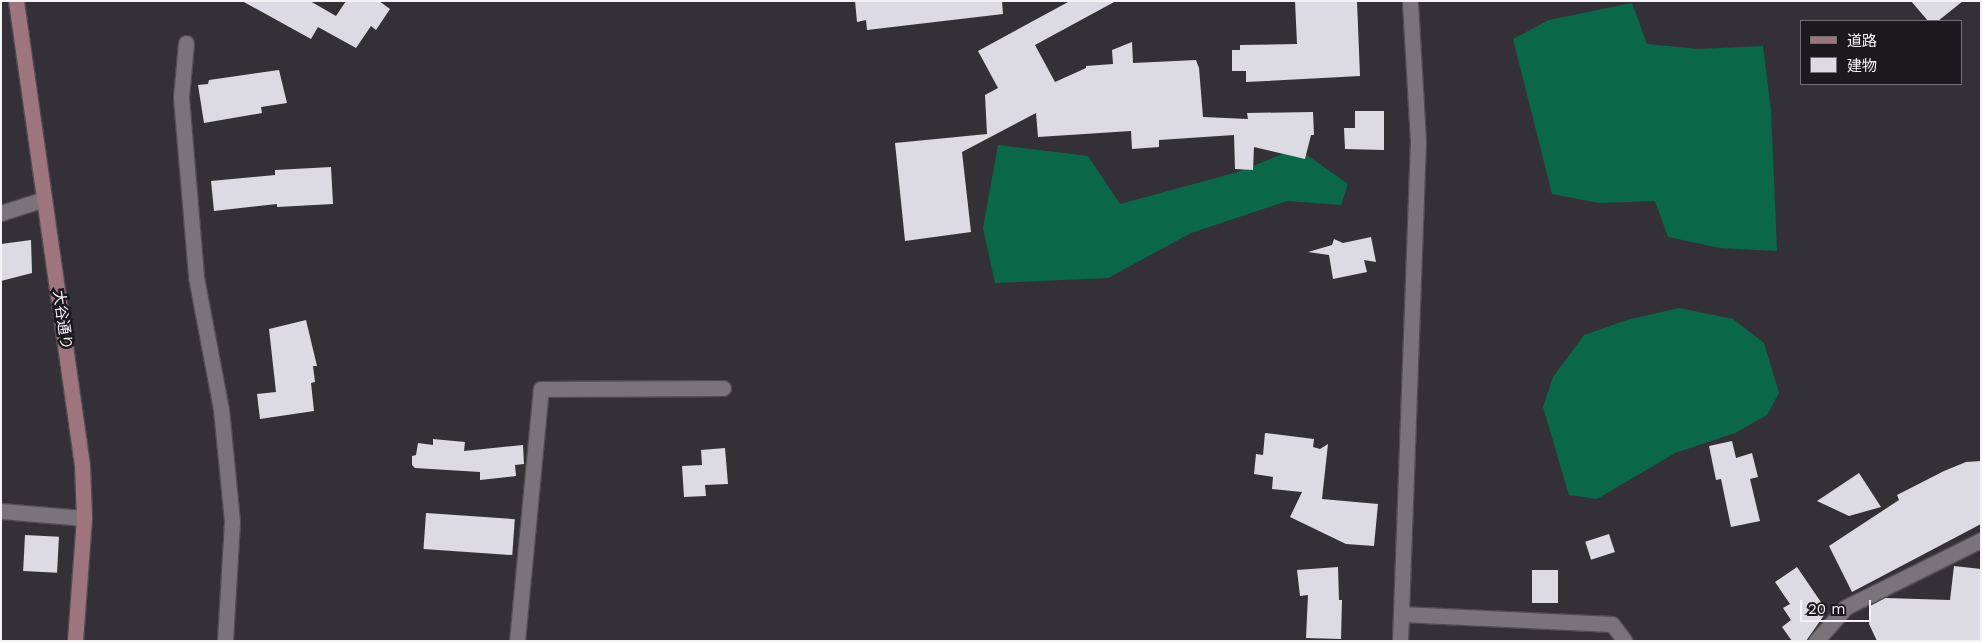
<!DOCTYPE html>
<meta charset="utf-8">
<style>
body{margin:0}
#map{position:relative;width:1982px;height:642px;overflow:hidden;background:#343136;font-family:"Work Sans","Noto Sans JP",sans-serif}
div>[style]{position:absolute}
.forest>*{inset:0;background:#0a6849}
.building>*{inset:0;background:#dcdae2;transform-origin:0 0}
.roads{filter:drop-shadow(1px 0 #504d51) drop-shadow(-1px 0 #504d51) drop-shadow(0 1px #504d51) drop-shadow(0 -1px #504d51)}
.street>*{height:15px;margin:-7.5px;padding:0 7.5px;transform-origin:7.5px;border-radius:7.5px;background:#78747a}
.secondary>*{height:15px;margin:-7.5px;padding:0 7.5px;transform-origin:7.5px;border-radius:7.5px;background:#9e747f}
span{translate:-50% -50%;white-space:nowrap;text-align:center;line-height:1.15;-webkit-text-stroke:5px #1b191c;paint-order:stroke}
.street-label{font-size:15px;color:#f6f3f7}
.frame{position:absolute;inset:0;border:2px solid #f6f3f7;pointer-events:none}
.legend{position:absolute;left:1800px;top:20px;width:162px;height:65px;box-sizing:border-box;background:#1b191c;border:1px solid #737074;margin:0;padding:6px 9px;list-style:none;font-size:15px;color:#f6f3f7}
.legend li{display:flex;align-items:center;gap:10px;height:25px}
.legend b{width:25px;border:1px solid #737074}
.scale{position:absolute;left:1800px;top:600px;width:71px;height:22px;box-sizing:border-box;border:2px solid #f6f3f7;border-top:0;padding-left:6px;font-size:15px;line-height:18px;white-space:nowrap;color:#f6f3f7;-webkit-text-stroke:4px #1b191c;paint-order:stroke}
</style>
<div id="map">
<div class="forest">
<div style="clip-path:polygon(1632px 3px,1647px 44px,1698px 49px,1763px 46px,1771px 110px,1777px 251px,1720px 248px,1668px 237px,1655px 201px,1599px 203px,1552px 194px,1513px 39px,1549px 20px)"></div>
<div style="clip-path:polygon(998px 145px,1088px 156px,1120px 204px,1238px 172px,1297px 148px,1348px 184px,1341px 205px,1287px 201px,1191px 233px,1108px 278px,995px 283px,983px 228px)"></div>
<div style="clip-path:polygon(1679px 308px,1733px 319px,1764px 343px,1779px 393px,1767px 415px,1735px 433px,1675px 453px,1597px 499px,1569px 495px,1543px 407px,1553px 377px,1584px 335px,1627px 320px)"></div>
</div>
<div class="building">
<div style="clip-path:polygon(242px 1px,310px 1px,336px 16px,346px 1px,379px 1px,390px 9px,376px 30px,371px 26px,356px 48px,318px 27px,311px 39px)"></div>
<div style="clip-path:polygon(855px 1px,1002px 1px,1003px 14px,867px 30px,866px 20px,857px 22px)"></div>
<div style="clip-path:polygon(1070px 1px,1116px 1px,1035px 45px,1055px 82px,1086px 68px,1086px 66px,1113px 64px,1112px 50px,1132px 42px,1133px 63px,1196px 60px,1199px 68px,1203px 117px,1248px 119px,1247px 113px,1313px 112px,1314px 135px,1311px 135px,1305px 159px,1254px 147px,1253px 170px,1235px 169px,1234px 135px,1159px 140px,1159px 147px,1132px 149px,1131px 131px,1038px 137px,1036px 113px,962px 152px,971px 232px,905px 241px,895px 143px,987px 134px,985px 95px,998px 88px,978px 51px)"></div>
<div style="clip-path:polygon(1295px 1px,1357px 1px,1360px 76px,1246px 82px,1246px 71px,1232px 71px,1232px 50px,1240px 50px,1240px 45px,1297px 44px)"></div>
<div style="clip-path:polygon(1911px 1px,1963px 1px,1938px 21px,1928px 21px)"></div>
<div style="clip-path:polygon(279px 70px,287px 103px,261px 107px,262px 113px,204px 123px,198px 85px,208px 84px,209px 80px)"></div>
<div style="clip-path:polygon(1355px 111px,1384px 111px,1384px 150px,1345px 149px,1344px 128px,1355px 128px)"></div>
<div style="clip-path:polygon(331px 167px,333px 204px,277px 207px,277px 204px,214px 211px,211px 181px,275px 175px,275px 170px)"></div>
<div style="clip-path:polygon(1371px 237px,1376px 262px,1364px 260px,1367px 272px,1333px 279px,1329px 255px,1308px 252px,1332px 245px,1334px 239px,1343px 243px)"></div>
<div style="clip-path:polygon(31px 240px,32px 273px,1px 281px,1px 244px)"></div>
<div style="clip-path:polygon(306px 320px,317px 366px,313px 366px,315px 382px,311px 383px,314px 411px,260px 419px,257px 394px,276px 392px,269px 329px)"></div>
<div style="clip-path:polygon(1265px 433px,1314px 439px,1313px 447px,1320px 449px,1328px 444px,1322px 499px,1378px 504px,1374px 546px,1346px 544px,1290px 517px,1302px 492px,1272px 489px,1273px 477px,1254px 474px,1256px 454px,1263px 455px)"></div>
<div style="clip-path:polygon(433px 439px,465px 442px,464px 451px,523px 445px,524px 464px,515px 465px,516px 476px,480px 480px,480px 472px,415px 468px,412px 465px,412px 456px,416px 455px,418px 443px,433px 445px)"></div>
<div style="clip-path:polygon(1732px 441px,1736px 458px,1752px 453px,1758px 477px,1750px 479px,1760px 521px,1731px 527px,1721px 479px,1716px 480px,1709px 446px)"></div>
<div style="clip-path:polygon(725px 448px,728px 484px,705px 485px,706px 496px,684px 497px,682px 466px,702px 465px,701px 450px)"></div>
<div style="clip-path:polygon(1981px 461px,1981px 524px,1852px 592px,1829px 546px,1899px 500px,1897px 495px,1944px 471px,1966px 462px)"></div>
<div style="clip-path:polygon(1859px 473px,1881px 507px,1849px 516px,1817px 501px)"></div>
<div style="left:426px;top:513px;width:89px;height:36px;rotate:4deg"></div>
<div style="left:1609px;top:534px;width:19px;height:25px;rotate:72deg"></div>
<div style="left:25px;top:535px;width:34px;height:36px;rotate:3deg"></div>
<div style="clip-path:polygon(1954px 566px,1981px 569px,1981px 641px,1877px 641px,1869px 624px,1870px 606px,1885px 598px,1950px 600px)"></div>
<div style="clip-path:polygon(1338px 567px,1339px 600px,1342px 600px,1341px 639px,1306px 638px,1308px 595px,1300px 596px,1297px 570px)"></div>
<div style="clip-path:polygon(1797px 567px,1827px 611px,1806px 641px,1792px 641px,1782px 627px,1791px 620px,1783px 608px,1790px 604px,1775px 582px)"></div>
<div style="left:1532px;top:570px;width:26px;height:33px"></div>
</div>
<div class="roads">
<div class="street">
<div style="left:186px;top:43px;width:54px;rotate:95.3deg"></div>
<div style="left:181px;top:97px;width:181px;rotate:85.2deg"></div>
<div style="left:196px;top:277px;width:134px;rotate:79.3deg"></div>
<div style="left:221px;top:409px;width:114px;rotate:84.4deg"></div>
<div style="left:232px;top:522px;width:119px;rotate:93.4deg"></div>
<div style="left:1px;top:213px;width:45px;rotate:-18deg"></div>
<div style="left:1px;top:511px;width:83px;rotate:4.8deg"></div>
<div style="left:1401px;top:614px;width:211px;rotate:2.7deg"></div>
<div style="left:1612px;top:624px;width:21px;rotate:53deg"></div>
<div style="left:517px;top:641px;width:253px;rotate:-84.6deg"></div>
<div style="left:541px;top:389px;width:182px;rotate:-0.3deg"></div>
<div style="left:1400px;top:641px;width:500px;rotate:-87.94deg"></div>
<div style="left:1418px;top:141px;width:140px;rotate:-93.3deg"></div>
<div style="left:1816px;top:641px;width:45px;rotate:-48.6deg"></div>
<div style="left:1846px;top:607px;width:151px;rotate:-26.4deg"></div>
</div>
<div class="secondary">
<div style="left:16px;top:1px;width:469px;rotate:81.9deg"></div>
<div style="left:82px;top:465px;width:53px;rotate:87.8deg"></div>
<div style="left:84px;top:518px;width:123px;rotate:94.2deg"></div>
</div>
</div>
<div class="street-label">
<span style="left:62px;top:320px;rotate:82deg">大谷通り</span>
</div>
<div class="frame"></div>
<ul class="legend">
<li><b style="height:6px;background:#9e747f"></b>道路</li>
<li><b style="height:14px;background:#dcdae2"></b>建物</li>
</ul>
<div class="scale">20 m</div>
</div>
